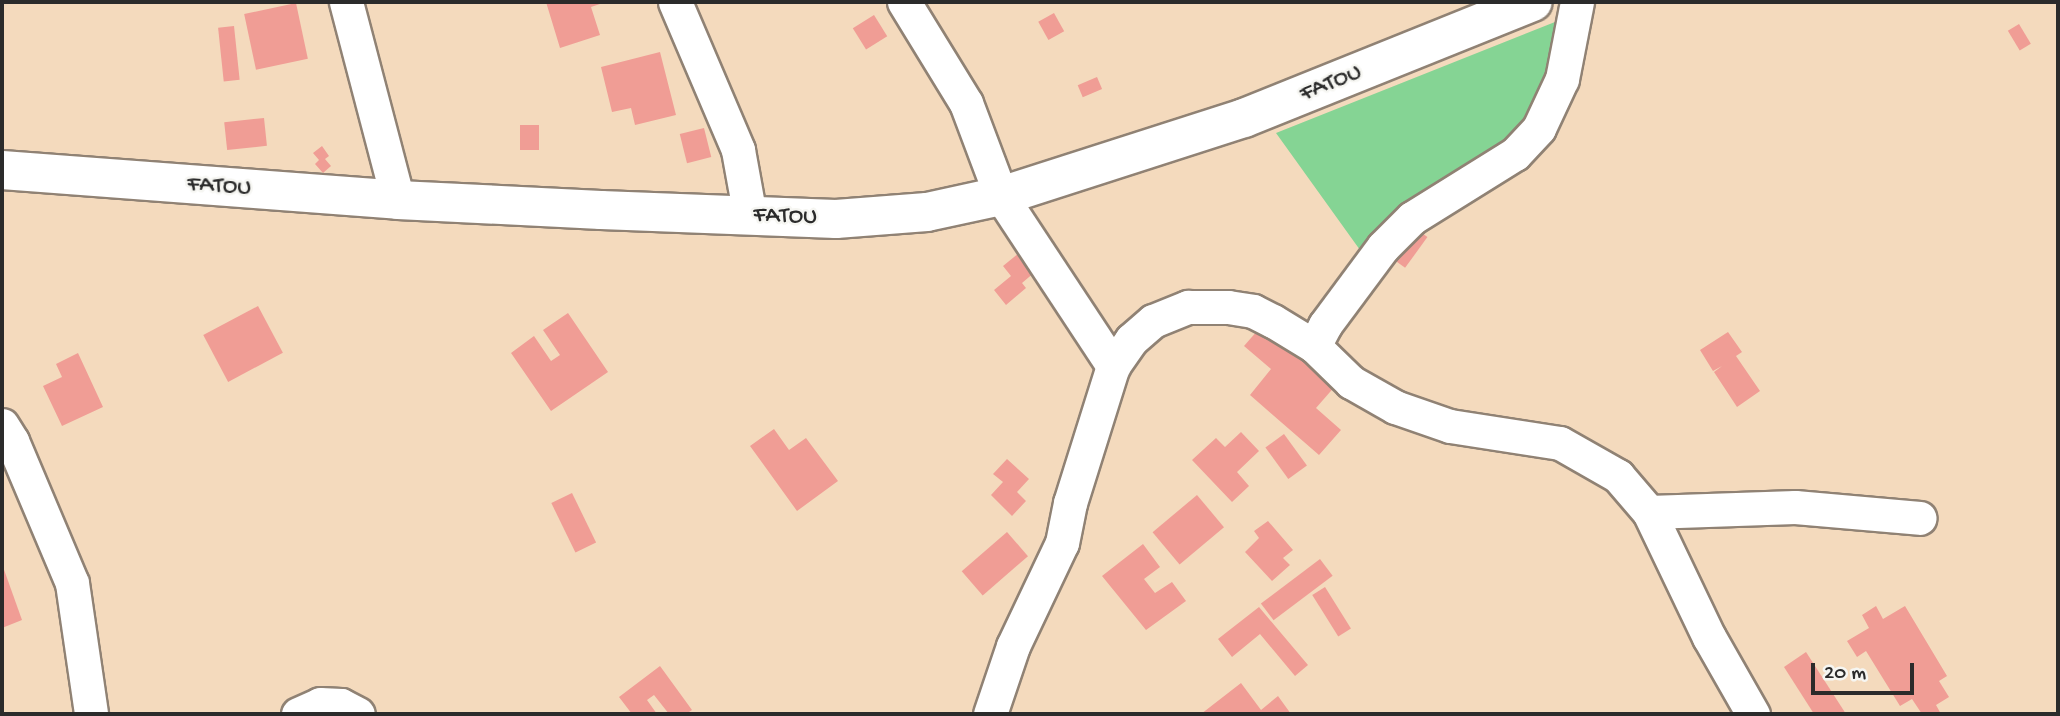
<!DOCTYPE html>
<style>
body{margin:0}
#map{position:relative;width:2060px;height:716px;overflow:hidden;background:#f4dabd;font-family:"Gochi Hand",sans-serif}
div>[style]{position:absolute}
.green>*{inset:0;background:#85d494}
.building>*{inset:0;background:#f09d95;transform-origin:0 0}
.roads{filter:drop-shadow(2px 0 #908274) drop-shadow(-2px 0 #908274) drop-shadow(0 2px #908274) drop-shadow(0 -2px #908274)}
.minor>*{height:33px;margin:-16.5px;padding:0 16.5px;transform-origin:16.5px;border-radius:16.5px;background:#fff}
.tertiary>*{height:38px;margin:-19px;padding:0 19px;transform-origin:19px;border-radius:19px;background:#fff}
span{translate:-50% -50%;white-space:nowrap;text-align:center;line-height:1.15;-webkit-text-stroke:5px #f6f6f2;paint-order:stroke}
.street-label{font-size:24px;color:#2b2b2b}
.frame{position:absolute;inset:0;border:4px solid #2b2b2b;pointer-events:none}
.scale{position:absolute;left:1811px;top:663px;width:103px;height:32px;box-sizing:border-box;border:4px solid #2b2b2b;border-top:0;padding-left:9px;font-size:21px;line-height:24px;white-space:nowrap;color:#2b2b2b;-webkit-text-stroke:5px #f6f6f2;paint-order:stroke}
</style>
<div id="map">
<div class="green">
<div style="clip-path:polygon(1560px 20px,1566px 23px,1531px 126px,1429px 191px,1360px 250px,1276px 133px)"></div>
</div>
<div class="building">
<div style="clip-path:polygon(546px 2px,606px 2px,591px 7px,600px 35px,560px 48px)"></div>
<div style="left:296px;top:3px;width:57px;height:53px;rotate:78deg"></div>
<div style="left:1054px;top:13px;width:21px;height:18px;rotate:61deg"></div>
<div style="left:874px;top:15px;width:25px;height:25px;rotate:58deg"></div>
<div style="left:2019px;top:24px;width:23px;height:13px;rotate:59deg"></div>
<div style="left:234px;top:26px;width:54px;height:16px;rotate:84deg"></div>
<div style="clip-path:polygon(660px 52px,676px 115px,635px 125px,631px 108px,612px 112px,601px 67px)"></div>
<div style="left:1097px;top:77px;width:13px;height:21px;rotate:67deg"></div>
<div style="left:264px;top:118px;width:28px;height:40px;rotate:84deg"></div>
<div style="left:520px;top:125px;width:19px;height:25px"></div>
<div style="left:704px;top:128px;width:30px;height:25px;rotate:76deg"></div>
<div style="clip-path:polygon(322px 146px,329px 156px,325px 159px,331px 166px,323px 173px,315px 164px,319px 160px,313px 153px)"></div>
<div style="left:1408px;top:223px;width:24px;height:38px;rotate:36deg"></div>
<div style="clip-path:polygon(1019px 253px,1035px 272px,1022px 283px,1026px 288px,1006px 305px,994px 290px,1011px 276px,1003px 266px)"></div>
<div style="left:258px;top:306px;width:53px;height:62px;rotate:62deg"></div>
<div style="clip-path:polygon(568px 313px,608px 372px,551px 411px,511px 353px,534px 336px,551px 361px,560px 355px,543px 330px)"></div>
<div style="clip-path:polygon(1265px 322px,1337px 384px,1316px 408px,1341px 430px,1319px 455px,1250px 395px,1271px 369px,1244px 346px)"></div>
<div style="clip-path:polygon(1728px 332px,1742px 352px,1736px 356px,1760px 391px,1737px 407px,1714px 372px,1722px 366px,1713px 371px,1700px 350px)"></div>
<div style="clip-path:polygon(78px 353px,103px 407px,62px 426px,43px 386px,62px 377px,56px 364px)"></div>
<div style="clip-path:polygon(774px 429px,789px 450px,806px 438px,838px 481px,797px 511px,750px 446px)"></div>
<div style="clip-path:polygon(1241px 432px,1259px 451px,1237px 472px,1249px 486px,1232px 502px,1192px 460px,1216px 438px,1225px 447px)"></div>
<div style="left:1284px;top:434px;width:39px;height:23px;rotate:54deg"></div>
<div style="clip-path:polygon(1007px 459px,1029px 479px,1017px 492px,1026px 501px,1012px 516px,991px 495px,1003px 482px,993px 474px)"></div>
<div style="left:572px;top:493px;width:55px;height:23px;rotate:64deg"></div>
<div style="left:1197px;top:495px;width:42px;height:58px;rotate:50deg"></div>
<div style="clip-path:polygon(1268px 521px,1293px 550px,1283px 558px,1290px 565px,1272px 581px,1245px 552px,1259px 538px,1254px 531px)"></div>
<div style="left:1007px;top:532px;width:32px;height:60px;rotate:49deg"></div>
<div style="clip-path:polygon(1143px 544px,1160px 567px,1144px 579px,1155px 593px,1172px 582px,1186px 601px,1146px 630px,1102px 576px)"></div>
<div style="left:1320px;top:559px;width:21px;height:74px;rotate:53deg"></div>
<div style="clip-path:polygon(2px 564px,22px 620px,2px 628px)"></div>
<div style="left:1325px;top:587px;width:49px;height:15px;rotate:58deg"></div>
<div style="clip-path:polygon(1876px 606px,1883px 619px,1905px 606px,1947px 676px,1939px 681px,1949px 697px,1936px 705px,1941px 714px,1922px 714px,1912px 699px,1900px 706px,1866px 651px,1857px 657px,1847px 641px,1869px 628px,1862px 615px)"></div>
<div style="clip-path:polygon(1259px 607px,1308px 665px,1295px 676px,1260px 634px,1232px 657px,1218px 639px)"></div>
<div style="clip-path:polygon(1806px 652px,1846px 714px,1814px 714px,1784px 667px)"></div>
<div style="clip-path:polygon(660px 666px,692px 710px,686px 714px,669px 714px,654px 695px,647px 700px,657px 714px,632px 714px,619px 697px)"></div>
<div style="clip-path:polygon(1241px 683px,1261px 710px,1278px 696px,1291px 714px,1201px 714px)"></div>
</div>
<div class="roads">
<div class="minor">
<div style="left:346px;top:2px;width:205px;rotate:75.3deg"></div>
<div style="left:675px;top:2px;width:161px;rotate:66.9deg"></div>
<div style="left:738px;top:150px;width:67px;rotate:79.7deg"></div>
<div style="left:904px;top:2px;width:119px;rotate:58.5deg"></div>
<div style="left:966px;top:103px;width:99px;rotate:69.4deg"></div>
<div style="left:1001px;top:196px;width:204px;rotate:56.6deg"></div>
<div style="left:1314px;top:346px;width:24px;rotate:-62deg"></div>
<div style="left:1325px;top:325px;width:97px;rotate:-53.4deg"></div>
<div style="left:1383px;top:247px;width:41px;rotate:-45deg"></div>
<div style="left:1412px;top:218px;width:121px;rotate:-31.9deg"></div>
<div style="left:1515px;top:154px;width:35px;rotate:-47deg"></div>
<div style="left:1539px;top:128px;width:54px;rotate:-64.9deg"></div>
<div style="left:1562px;top:79px;width:78px;rotate:-79deg"></div>
<div style="left:2px;top:425px;width:19px;rotate:58deg"></div>
<div style="left:12px;top:441px;width:154px;rotate:67.1deg"></div>
<div style="left:72px;top:583px;width:132px;rotate:81.7deg"></div>
<div style="left:1649px;top:512px;width:146px;rotate:-2deg"></div>
<div style="left:1795px;top:507px;width:125px;rotate:5deg"></div>
<div style="left:298px;top:714px;width:24px;rotate:-24deg"></div>
<div style="left:320px;top:704px;width:21px;rotate:3deg"></div>
<div style="left:341px;top:705px;width:19px;rotate:28deg"></div>
<div style="left:990px;top:714px;width:72px;rotate:-71.3deg"></div>
<div style="left:1013px;top:646px;width:114px;rotate:-64.6deg"></div>
<div style="left:1062px;top:543px;width:41px;rotate:-78.7deg"></div>
<div style="left:1070px;top:503px;width:144px;rotate:-72.6deg"></div>
<div style="left:1113px;top:366px;width:32px;rotate:-55deg"></div>
<div style="left:1131px;top:340px;width:29px;rotate:-41deg"></div>
<div style="left:1153px;top:321px;width:38px;rotate:-22deg"></div>
<div style="left:1188px;top:307px;width:40px"></div>
<div style="left:1228px;top:307px;width:25px;rotate:9deg"></div>
<div style="left:1253px;top:311px;width:22px;rotate:27deg"></div>
<div style="left:1273px;top:321px;width:48px;rotate:31.4deg"></div>
<div style="left:1314px;top:346px;width:52px;rotate:44.2deg"></div>
<div style="left:1351px;top:382px;width:51px;rotate:29.6deg"></div>
<div style="left:1395px;top:407px;width:58px;rotate:19.1deg"></div>
<div style="left:1450px;top:426px;width:111px;rotate:8.8deg"></div>
<div style="left:1560px;top:443px;width:67px;rotate:29.6deg"></div>
<div style="left:1618px;top:476px;width:48px;rotate:49.3deg"></div>
<div style="left:1649px;top:512px;width:139px;rotate:64.4deg"></div>
<div style="left:1709px;top:637px;width:89px;rotate:60.3deg"></div>
</div>
<div class="tertiary">
<div style="left:2px;top:170px;width:397px;rotate:4.3deg"></div>
<div style="left:398px;top:200px;width:203px;rotate:2.8deg"></div>
<div style="left:601px;top:210px;width:235px;rotate:2.2deg"></div>
<div style="left:836px;top:219px;width:91px;rotate:-4.4deg"></div>
<div style="left:927px;top:212px;width:76px;rotate:-12.2deg"></div>
<div style="left:1001px;top:196px;width:255px;rotate:-17.8deg"></div>
<div style="left:1244px;top:118px;width:311px;rotate:-21.9deg"></div>
</div>
</div>
<div class="street-label">
<span style="left:1331px;top:84px;rotate:-22deg">FATOU</span>
<span style="left:219px;top:187px;rotate:4deg">FATOU</span>
<span style="left:785px;top:217px;rotate:2deg">FATOU</span>
</div>
<div class="frame"></div>
<div class="scale">20 m</div>
</div>
